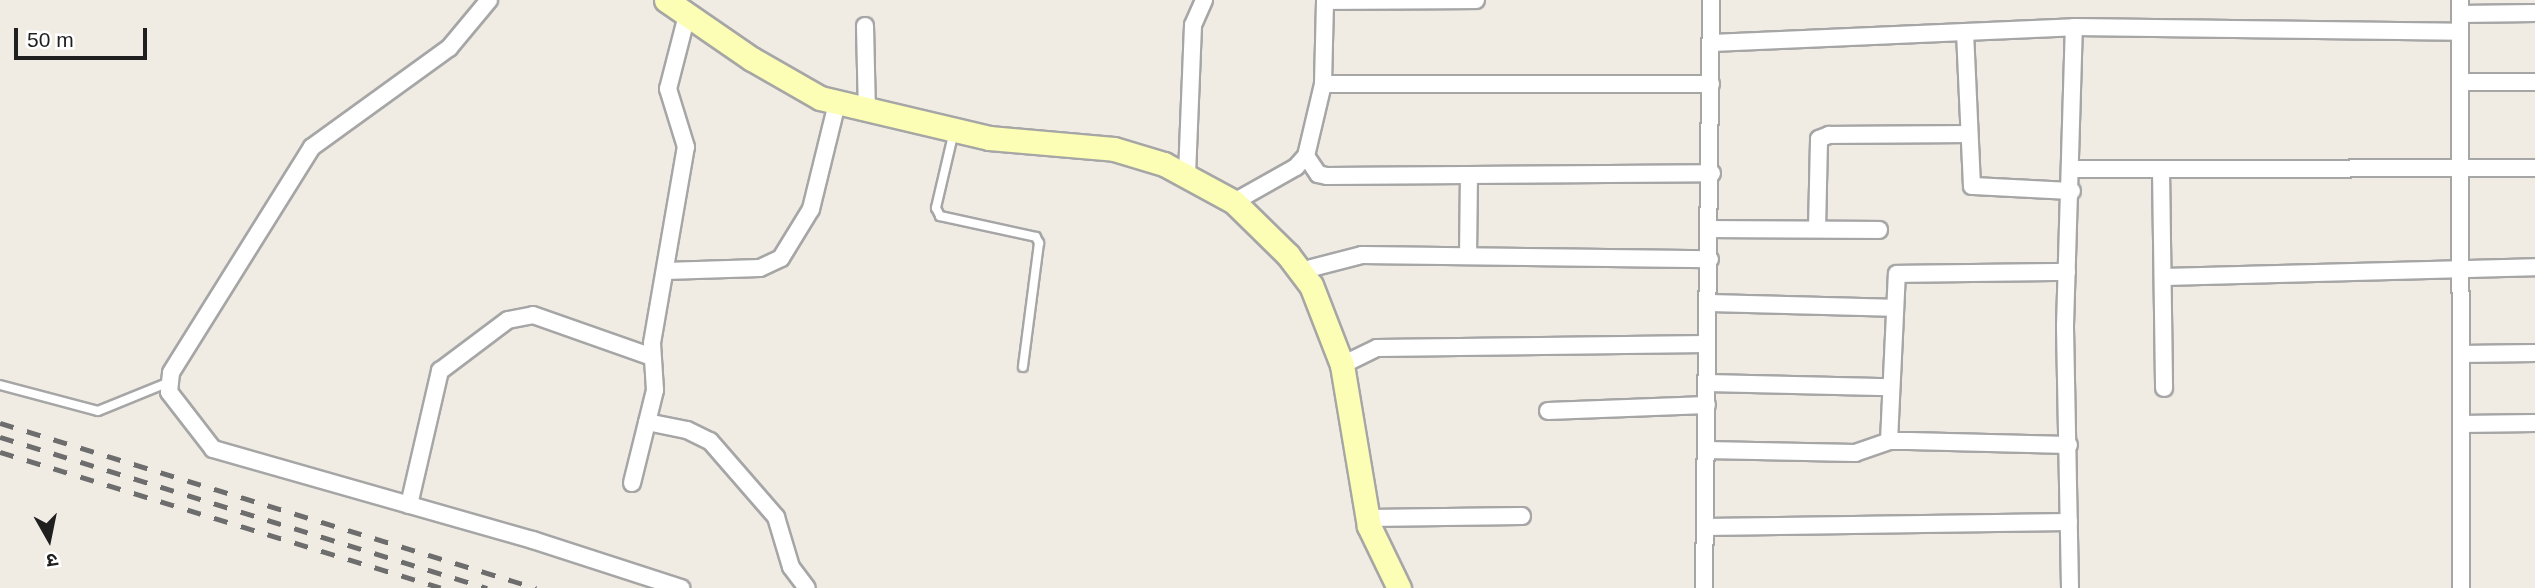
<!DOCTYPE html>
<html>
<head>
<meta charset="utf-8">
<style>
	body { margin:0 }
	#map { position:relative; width:2535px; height:588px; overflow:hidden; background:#f0ece4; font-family:Arial,"Noto Sans Devanagari",sans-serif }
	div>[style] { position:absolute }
	.roads { filter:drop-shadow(2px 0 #a6a6a6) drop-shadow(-2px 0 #a6a6a6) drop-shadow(0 2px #a6a6a6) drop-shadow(0 -2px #a6a6a6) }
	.service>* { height:8px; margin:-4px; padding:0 4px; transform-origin:4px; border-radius:4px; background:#fff }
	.minor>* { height:16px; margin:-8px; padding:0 8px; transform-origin:8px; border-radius:8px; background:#fff }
	.secondary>* { height:23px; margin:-11.5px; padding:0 11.5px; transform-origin:11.5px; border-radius:11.5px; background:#fcfeb5 }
	.rail>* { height:5px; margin-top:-2.5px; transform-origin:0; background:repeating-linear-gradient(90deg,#6d6d6d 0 14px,transparent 0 28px) }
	span { translate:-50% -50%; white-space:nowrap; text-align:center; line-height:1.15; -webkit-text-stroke:5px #fff; paint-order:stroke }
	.north { position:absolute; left:14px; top:504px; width:70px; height:70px; -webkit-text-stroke:5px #fff; paint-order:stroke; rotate:171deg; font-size:19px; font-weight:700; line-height:28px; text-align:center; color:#1f1f1f }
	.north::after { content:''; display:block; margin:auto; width:24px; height:32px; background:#1f1f1f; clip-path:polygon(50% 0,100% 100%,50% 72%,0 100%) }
	.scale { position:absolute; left:14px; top:28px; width:133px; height:32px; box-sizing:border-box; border:4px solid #1f1f1f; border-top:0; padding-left:9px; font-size:21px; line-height:24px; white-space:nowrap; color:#1f1f1f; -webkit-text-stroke:5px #fff; paint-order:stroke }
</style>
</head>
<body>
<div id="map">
	<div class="roads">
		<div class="service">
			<div style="left:954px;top:131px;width:79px;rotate:103.2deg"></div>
			<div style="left:936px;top:208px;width:9px;rotate:63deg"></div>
			<div style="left:940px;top:216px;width:98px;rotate:12.3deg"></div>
			<div style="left:1036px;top:237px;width:7px;rotate:63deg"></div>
			<div style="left:1039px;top:243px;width:125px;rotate:97.4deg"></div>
			<div style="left:0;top:385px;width:101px;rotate:14.9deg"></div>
			<div style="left:98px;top:411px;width:74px;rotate:-22.1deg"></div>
		</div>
		<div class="minor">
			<div style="left:489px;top:0;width:62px;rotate:129.8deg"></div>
			<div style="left:449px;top:48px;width:169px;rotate:144.1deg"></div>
			<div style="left:312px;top:147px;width:266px;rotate:122deg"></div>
			<div style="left:171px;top:373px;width:19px;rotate:96deg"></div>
			<div style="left:169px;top:392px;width:72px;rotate:52.3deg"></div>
			<div style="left:213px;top:449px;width:333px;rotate:15.9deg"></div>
			<div style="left:533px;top:540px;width:156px;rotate:18deg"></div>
			<div style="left:2460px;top:0;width:588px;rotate:89.9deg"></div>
			<div style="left:1325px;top:1px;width:151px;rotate:-0.4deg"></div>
			<div style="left:2460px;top:14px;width:75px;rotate:-0.8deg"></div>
			<div style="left:865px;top:26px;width:86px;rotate:88.7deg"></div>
			<div style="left:1965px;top:32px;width:154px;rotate:87.4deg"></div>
			<div style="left:1972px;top:186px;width:100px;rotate:2.9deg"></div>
			<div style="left:1712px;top:43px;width:362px;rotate:-2.5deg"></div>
			<div style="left:2074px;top:27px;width:386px;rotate:0.7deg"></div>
			<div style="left:2460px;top:82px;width:75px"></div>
			<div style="left:1323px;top:84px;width:388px"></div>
			<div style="left:1306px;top:156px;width:22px;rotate:56deg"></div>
			<div style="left:1318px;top:174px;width:9px;rotate:13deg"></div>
			<div style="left:1327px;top:176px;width:385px;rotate:-0.4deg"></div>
			<div style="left:2071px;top:169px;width:464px;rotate:-0.1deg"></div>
			<div style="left:2161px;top:169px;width:219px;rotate:89.2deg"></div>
			<div style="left:1187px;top:175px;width:150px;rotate:-87.7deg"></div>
			<div style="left:1193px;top:25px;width:27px;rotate:-66deg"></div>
			<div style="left:1234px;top:202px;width:71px;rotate:-29.4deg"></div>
			<div style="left:1296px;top:167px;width:15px;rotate:-48deg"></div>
			<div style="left:1306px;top:156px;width:74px;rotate:-76.7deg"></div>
			<div style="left:1323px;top:84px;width:84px;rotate:-88.6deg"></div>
			<div style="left:1710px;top:229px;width:169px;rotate:0.3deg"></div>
			<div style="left:1817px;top:229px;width:90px;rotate:-88.7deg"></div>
			<div style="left:1819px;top:139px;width:11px;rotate:-22deg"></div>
			<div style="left:1829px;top:135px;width:138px;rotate:-0.4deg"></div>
			<div style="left:1468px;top:256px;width:81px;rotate:-89.3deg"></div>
			<div style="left:665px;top:271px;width:95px;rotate:-1.8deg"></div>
			<div style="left:760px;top:268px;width:23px;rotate:-25deg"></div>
			<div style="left:781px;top:258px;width:57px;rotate:-58.5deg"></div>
			<div style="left:811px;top:209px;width:109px;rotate:-76.2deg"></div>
			<div style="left:1300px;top:271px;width:64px;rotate:-14.5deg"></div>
			<div style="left:1362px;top:255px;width:348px;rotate:0.7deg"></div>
			<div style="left:2163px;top:277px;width:372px;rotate:-1.5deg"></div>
			<div style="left:1708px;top:303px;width:185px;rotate:1.5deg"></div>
			<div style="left:2461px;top:354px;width:74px;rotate:-0.8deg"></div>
			<div style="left:1342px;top:365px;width:39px;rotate:-26deg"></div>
			<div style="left:1377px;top:348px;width:330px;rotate:-0.7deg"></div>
			<div style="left:1707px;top:383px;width:183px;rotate:1.3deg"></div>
			<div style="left:1548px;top:411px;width:159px;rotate:-2.2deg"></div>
			<div style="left:647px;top:422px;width:41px;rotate:11.3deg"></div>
			<div style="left:687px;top:430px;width:25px;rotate:26deg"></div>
			<div style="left:710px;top:441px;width:101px;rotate:49deg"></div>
			<div style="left:776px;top:517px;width:52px;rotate:73.3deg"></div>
			<div style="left:791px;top:567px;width:26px;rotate:53deg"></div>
			<div style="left:2461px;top:424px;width:74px;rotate:-0.8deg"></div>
			<div style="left:1889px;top:441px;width:167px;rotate:-87.3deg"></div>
			<div style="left:1897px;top:274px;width:170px;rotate:-0.7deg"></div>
			<div style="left:1706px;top:450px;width:149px;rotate:1.2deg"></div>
			<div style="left:1855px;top:453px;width:36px;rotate:-19deg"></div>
			<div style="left:1889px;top:441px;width:20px"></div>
			<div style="left:1909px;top:441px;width:160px;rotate:1.4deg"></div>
			<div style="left:632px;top:483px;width:96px;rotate:-76.1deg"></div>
			<div style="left:655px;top:390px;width:47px;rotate:-93.7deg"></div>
			<div style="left:652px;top:343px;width:199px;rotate:-80.2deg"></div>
			<div style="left:686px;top:147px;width:61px;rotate:-107.2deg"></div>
			<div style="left:668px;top:89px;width:76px;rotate:-75.6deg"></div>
			<div style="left:409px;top:505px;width:138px;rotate:-77deg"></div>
			<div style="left:440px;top:371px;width:85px;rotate:-36.9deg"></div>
			<div style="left:508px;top:320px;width:25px;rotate:-11deg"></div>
			<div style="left:533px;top:315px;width:126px;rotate:19.4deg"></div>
			<div style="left:1368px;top:518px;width:154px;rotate:-0.7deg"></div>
			<div style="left:1705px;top:527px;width:364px;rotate:-0.8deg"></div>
			<div style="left:1704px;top:588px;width:588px;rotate:-89.32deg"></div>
			<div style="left:2070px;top:588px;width:262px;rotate:-91.1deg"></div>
			<div style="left:2065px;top:326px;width:299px;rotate:-88.3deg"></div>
		</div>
		<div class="secondary">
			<div style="left:666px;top:0;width:104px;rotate:34.5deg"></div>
			<div style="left:752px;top:59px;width:78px;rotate:29.8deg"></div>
			<div style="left:820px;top:98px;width:174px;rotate:13.3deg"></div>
			<div style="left:989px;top:138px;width:125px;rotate:5deg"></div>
			<div style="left:1114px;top:149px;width:52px;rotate:16.7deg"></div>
			<div style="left:1164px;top:164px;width:80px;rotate:28.5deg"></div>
			<div style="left:1234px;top:202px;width:76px;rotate:44.5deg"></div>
			<div style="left:1288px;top:255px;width:38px;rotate:53deg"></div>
			<div style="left:1311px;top:285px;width:86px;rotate:68.8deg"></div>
			<div style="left:1342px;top:365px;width:163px;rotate:80.5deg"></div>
			<div style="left:1369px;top:526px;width:69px;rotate:64.2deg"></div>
		</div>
	</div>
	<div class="rail">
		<div style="left:0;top:423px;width:561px;rotate:17.11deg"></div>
		<div style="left:0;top:437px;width:510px;rotate:17.23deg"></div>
		<div style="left:0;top:452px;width:461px;rotate:17.1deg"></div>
	</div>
	<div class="north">उ</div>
	<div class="scale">50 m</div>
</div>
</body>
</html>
